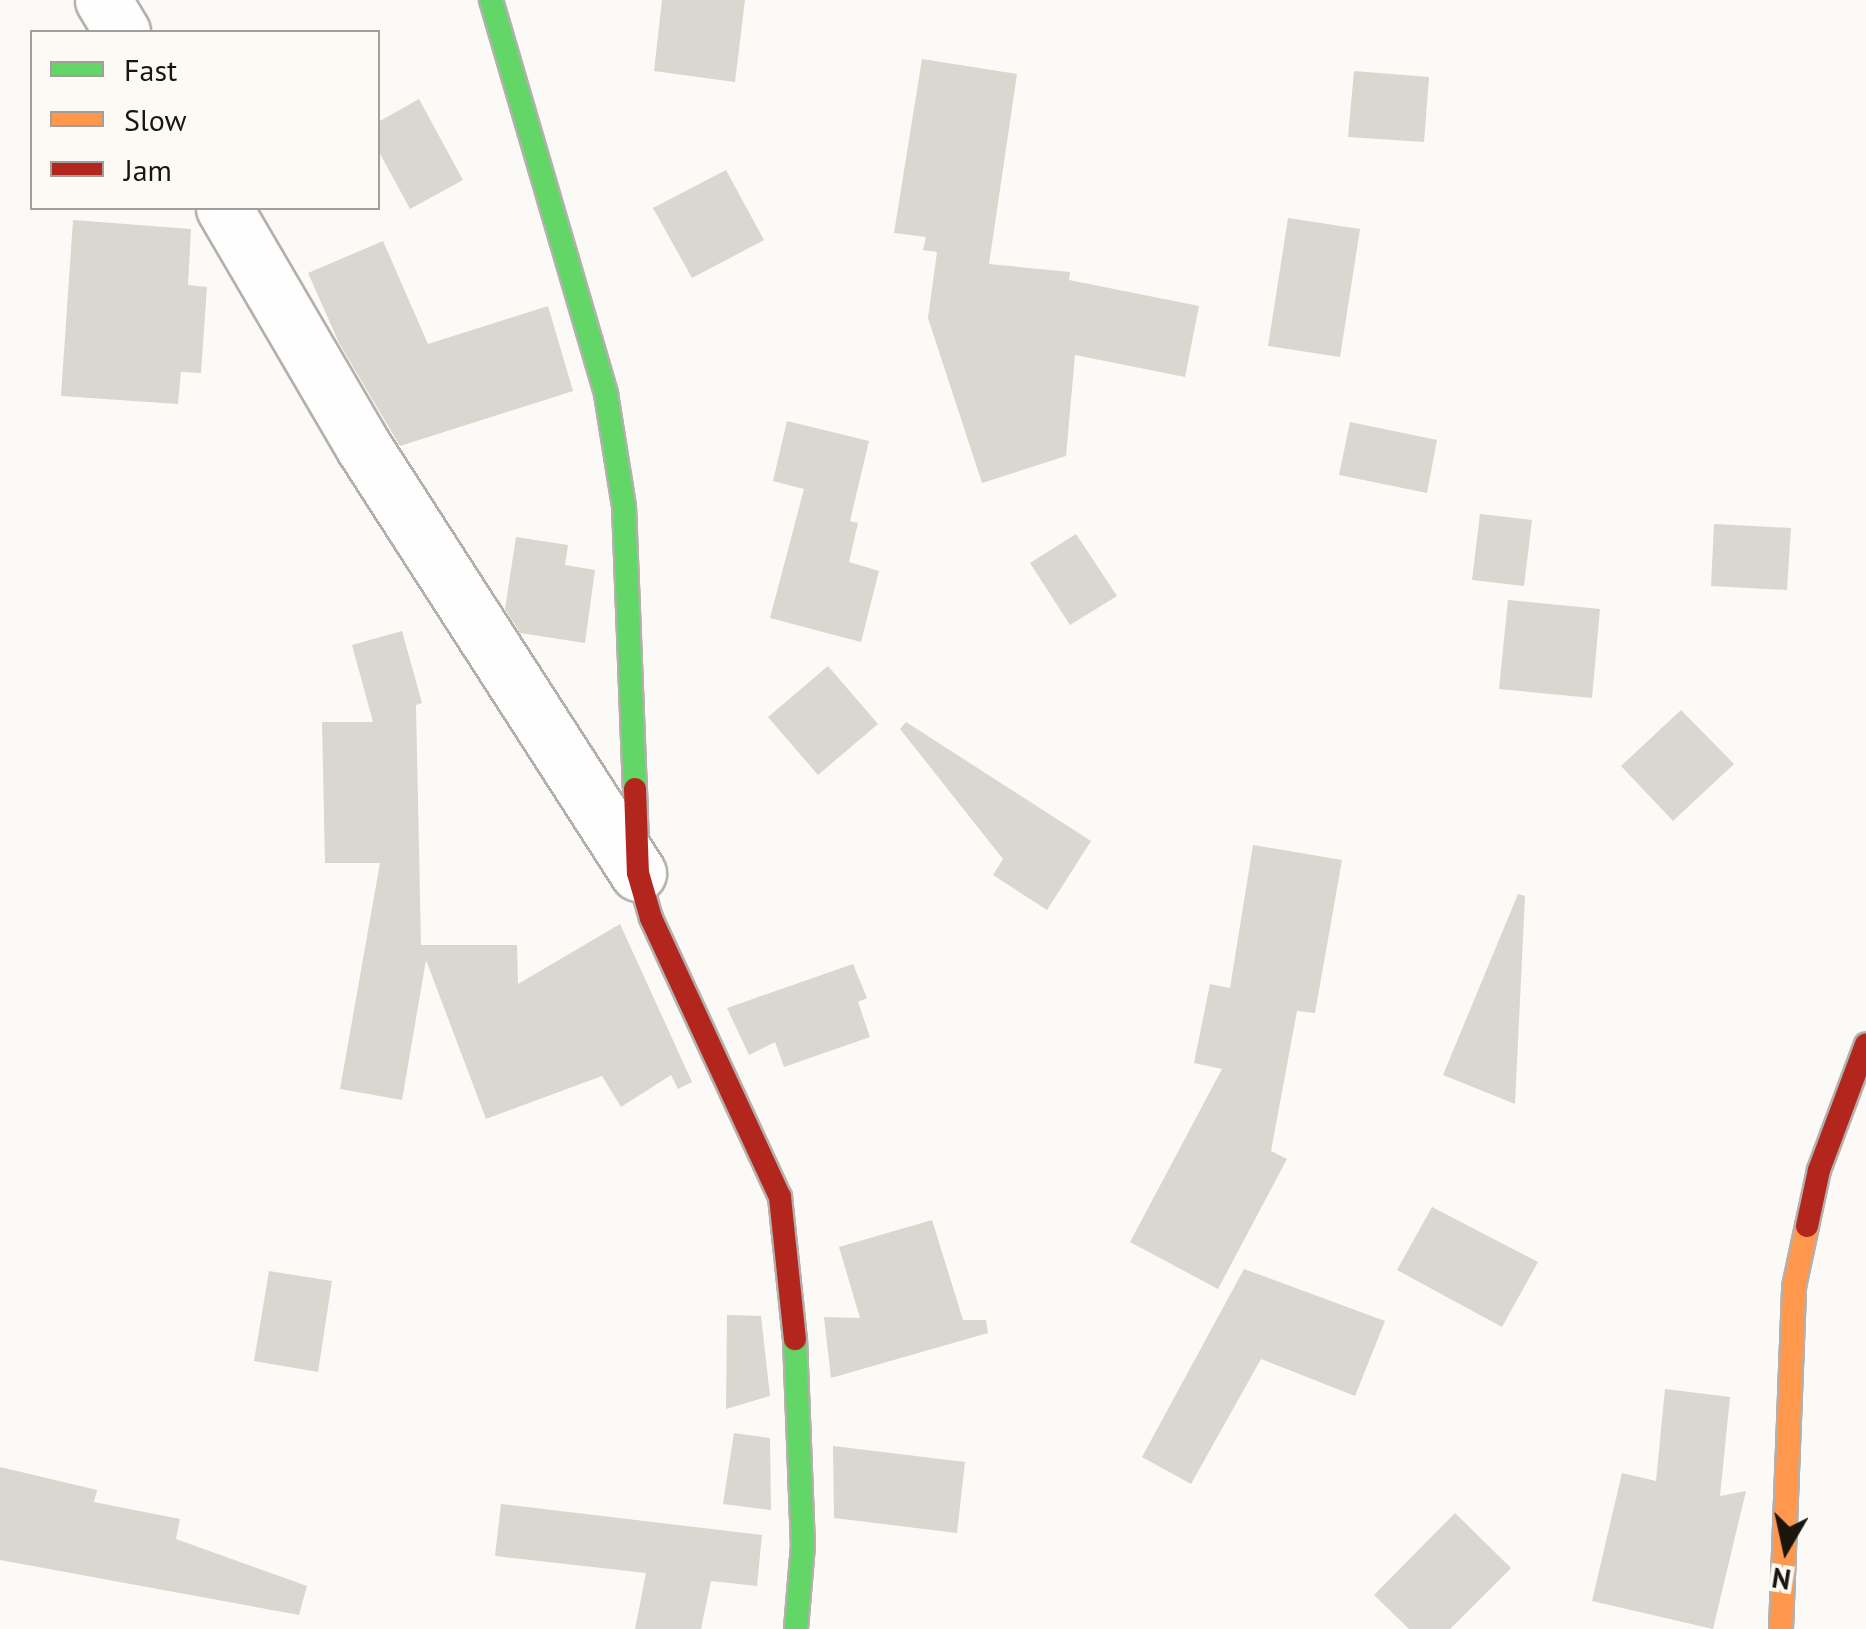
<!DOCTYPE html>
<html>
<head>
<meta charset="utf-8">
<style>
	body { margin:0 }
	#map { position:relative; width:1866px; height:1629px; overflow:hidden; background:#fcfaf7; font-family:"PT Sans",sans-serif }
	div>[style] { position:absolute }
	.building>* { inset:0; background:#dad6d0 }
	.roads { filter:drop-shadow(2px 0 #b4b0ac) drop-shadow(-2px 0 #b4b0ac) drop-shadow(0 2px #b4b0ac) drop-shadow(0 -2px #b4b0ac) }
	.street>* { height:55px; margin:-27.5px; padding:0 27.5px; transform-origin:27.5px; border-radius:27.5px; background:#fffefe }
	.fast>* { height:22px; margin:-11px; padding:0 11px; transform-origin:11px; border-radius:11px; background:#63d668 }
	.slow>* { height:22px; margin:-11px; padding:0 11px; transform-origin:11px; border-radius:11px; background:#ff974d }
	.jam>* { height:22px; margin:-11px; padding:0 11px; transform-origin:11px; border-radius:11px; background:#b3261e }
	span { translate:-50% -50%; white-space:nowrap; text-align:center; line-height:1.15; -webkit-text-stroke:8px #fdfaf6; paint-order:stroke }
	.legend { position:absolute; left:30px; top:30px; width:350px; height:180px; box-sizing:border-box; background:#fdfaf6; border:2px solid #a29e99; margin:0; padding:12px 18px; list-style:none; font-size:30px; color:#1a150d }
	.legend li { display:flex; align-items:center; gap:20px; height:50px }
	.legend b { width:50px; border:2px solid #a29e99 }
	.north { position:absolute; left:1736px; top:1499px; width:100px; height:100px; -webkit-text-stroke:8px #fdfaf6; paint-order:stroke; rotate:189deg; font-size:28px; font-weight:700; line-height:40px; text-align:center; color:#1a150d }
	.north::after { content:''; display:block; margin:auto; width:35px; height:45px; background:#1a150d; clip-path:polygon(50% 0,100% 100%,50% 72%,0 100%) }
</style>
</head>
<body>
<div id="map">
	<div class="building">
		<div style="clip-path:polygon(662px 0,745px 0,735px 82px,654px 71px)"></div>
		<div style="clip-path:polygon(922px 59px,1017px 74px,989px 264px,1070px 272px,1069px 280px,1199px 306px,1185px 377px,1075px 355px,1066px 456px,982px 483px,928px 318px,937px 252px,923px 250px,926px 237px,894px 233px)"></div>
		<div style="clip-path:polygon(1354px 71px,1429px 77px,1424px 142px,1348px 137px)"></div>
		<div style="clip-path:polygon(419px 99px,463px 180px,410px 209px,378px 150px,378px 122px)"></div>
		<div style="clip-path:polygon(726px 170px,764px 240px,692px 278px,653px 208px)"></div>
		<div style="clip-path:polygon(1288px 218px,1360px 229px,1340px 357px,1268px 346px)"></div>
		<div style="clip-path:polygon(73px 220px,191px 229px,188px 285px,207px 287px,201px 373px,181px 372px,178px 404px,61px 396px)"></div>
		<div style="clip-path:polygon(383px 241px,428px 344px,548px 306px,573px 391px,400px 446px,339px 343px,308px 273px)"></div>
		<div style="clip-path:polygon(787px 421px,869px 441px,850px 521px,858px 523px,849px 562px,879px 571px,861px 642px,770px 618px,804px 489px,773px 481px)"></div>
		<div style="clip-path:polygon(1350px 422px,1437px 440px,1427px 493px,1339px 475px)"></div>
		<div style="clip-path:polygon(1480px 514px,1532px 520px,1524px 586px,1472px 580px)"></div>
		<div style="clip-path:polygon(1714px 524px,1791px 528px,1787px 590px,1711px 586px)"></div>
		<div style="clip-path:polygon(1076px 534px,1117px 596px,1070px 625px,1030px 563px)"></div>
		<div style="clip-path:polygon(516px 537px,568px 545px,565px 565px,595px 570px,585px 643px,520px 633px,505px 609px)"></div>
		<div style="clip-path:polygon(1508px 600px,1600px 609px,1592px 698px,1499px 689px)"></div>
		<div style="clip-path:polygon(402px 631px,422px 703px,416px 705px,421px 945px,517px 945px,518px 984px,620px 924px,692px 1082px,678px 1089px,671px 1075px,621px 1107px,602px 1076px,486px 1119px,426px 960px,402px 1100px,340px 1089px,380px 863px,325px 863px,322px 722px,373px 722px,352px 645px)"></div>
		<div style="clip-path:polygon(828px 666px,878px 724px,818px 775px,768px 717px)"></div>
		<div style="clip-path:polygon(1681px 710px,1734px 764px,1673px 821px,1621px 766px)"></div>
		<div style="clip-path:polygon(906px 722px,1091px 841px,1047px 910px,993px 875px,1003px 859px,900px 729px)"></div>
		<div style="clip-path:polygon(1253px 845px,1342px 860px,1315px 1013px,1297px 1011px,1271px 1151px,1287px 1159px,1218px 1289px,1130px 1242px,1222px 1069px,1194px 1063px,1210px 984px,1230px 988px)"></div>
		<div style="clip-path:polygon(1518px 894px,1525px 896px,1515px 1104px,1443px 1075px)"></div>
		<div style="clip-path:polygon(853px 964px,867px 998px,858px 1002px,870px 1037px,784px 1067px,775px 1042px,749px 1055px,727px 1008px)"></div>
		<div style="clip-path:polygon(1432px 1207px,1538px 1262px,1502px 1327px,1397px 1270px)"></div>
		<div style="clip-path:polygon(932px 1220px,963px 1320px,986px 1320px,988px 1333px,831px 1378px,824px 1317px,860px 1318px,839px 1247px)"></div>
		<div style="clip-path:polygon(1244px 1269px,1385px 1321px,1355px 1396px,1261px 1359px,1191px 1484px,1142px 1457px)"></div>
		<div style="clip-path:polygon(269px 1271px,332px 1281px,318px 1372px,254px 1361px)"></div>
		<div style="clip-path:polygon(727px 1315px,761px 1316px,770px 1396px,726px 1409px)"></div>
		<div style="clip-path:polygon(1665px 1389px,1730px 1397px,1720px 1496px,1746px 1491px,1713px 1629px,1592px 1601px,1622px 1473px,1656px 1481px)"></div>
		<div style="clip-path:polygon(734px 1433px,770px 1438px,771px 1510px,723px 1504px)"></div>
		<div style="clip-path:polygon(833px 1446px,965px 1462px,957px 1533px,834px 1518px)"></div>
		<div style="clip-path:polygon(0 1467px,97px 1490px,94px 1502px,180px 1519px,176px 1539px,307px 1586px,299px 1615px,0 1560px)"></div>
		<div style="clip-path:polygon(501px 1504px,762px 1535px,757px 1586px,711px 1581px,701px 1629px,635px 1629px,646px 1573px,495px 1556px)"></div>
		<div style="clip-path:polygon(1455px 1513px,1511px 1568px,1450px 1629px,1409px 1629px,1374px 1595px)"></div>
	</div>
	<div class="roads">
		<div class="street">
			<div style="left:103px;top:0;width:37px;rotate:59deg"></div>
			<div style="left:224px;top:208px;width:276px;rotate:59.7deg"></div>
			<div style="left:363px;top:446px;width:508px;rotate:57.22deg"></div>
		</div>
		<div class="fast">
			<div style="left:491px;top:0;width:410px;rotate:73.7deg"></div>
			<div style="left:606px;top:394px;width:113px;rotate:80.9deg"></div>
			<div style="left:624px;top:506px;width:283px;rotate:87.8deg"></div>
			<div style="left:795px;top:1339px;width:206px;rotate:87.8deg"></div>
			<div style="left:803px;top:1545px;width:84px;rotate:94.8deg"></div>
		</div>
		<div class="slow">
			<div style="left:1781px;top:1629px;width:342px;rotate:-87.8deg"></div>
			<div style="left:1794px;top:1287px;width:62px;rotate:-78deg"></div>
		</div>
		<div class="jam">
			<div style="left:635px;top:789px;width:84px;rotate:88deg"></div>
			<div style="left:638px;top:873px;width:47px;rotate:73.9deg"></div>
			<div style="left:651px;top:918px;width:307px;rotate:65.2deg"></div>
			<div style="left:780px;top:1197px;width:143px;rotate:84deg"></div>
			<div style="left:1807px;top:1226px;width:57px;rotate:-77.9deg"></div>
			<div style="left:1819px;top:1170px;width:134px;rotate:-69.5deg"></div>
		</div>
	</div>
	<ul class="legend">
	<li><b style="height:12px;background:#63d668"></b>Fast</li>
	<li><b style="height:12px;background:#ff974d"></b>Slow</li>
	<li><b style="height:12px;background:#b3261e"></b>Jam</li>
	</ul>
	<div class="north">N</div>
</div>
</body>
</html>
